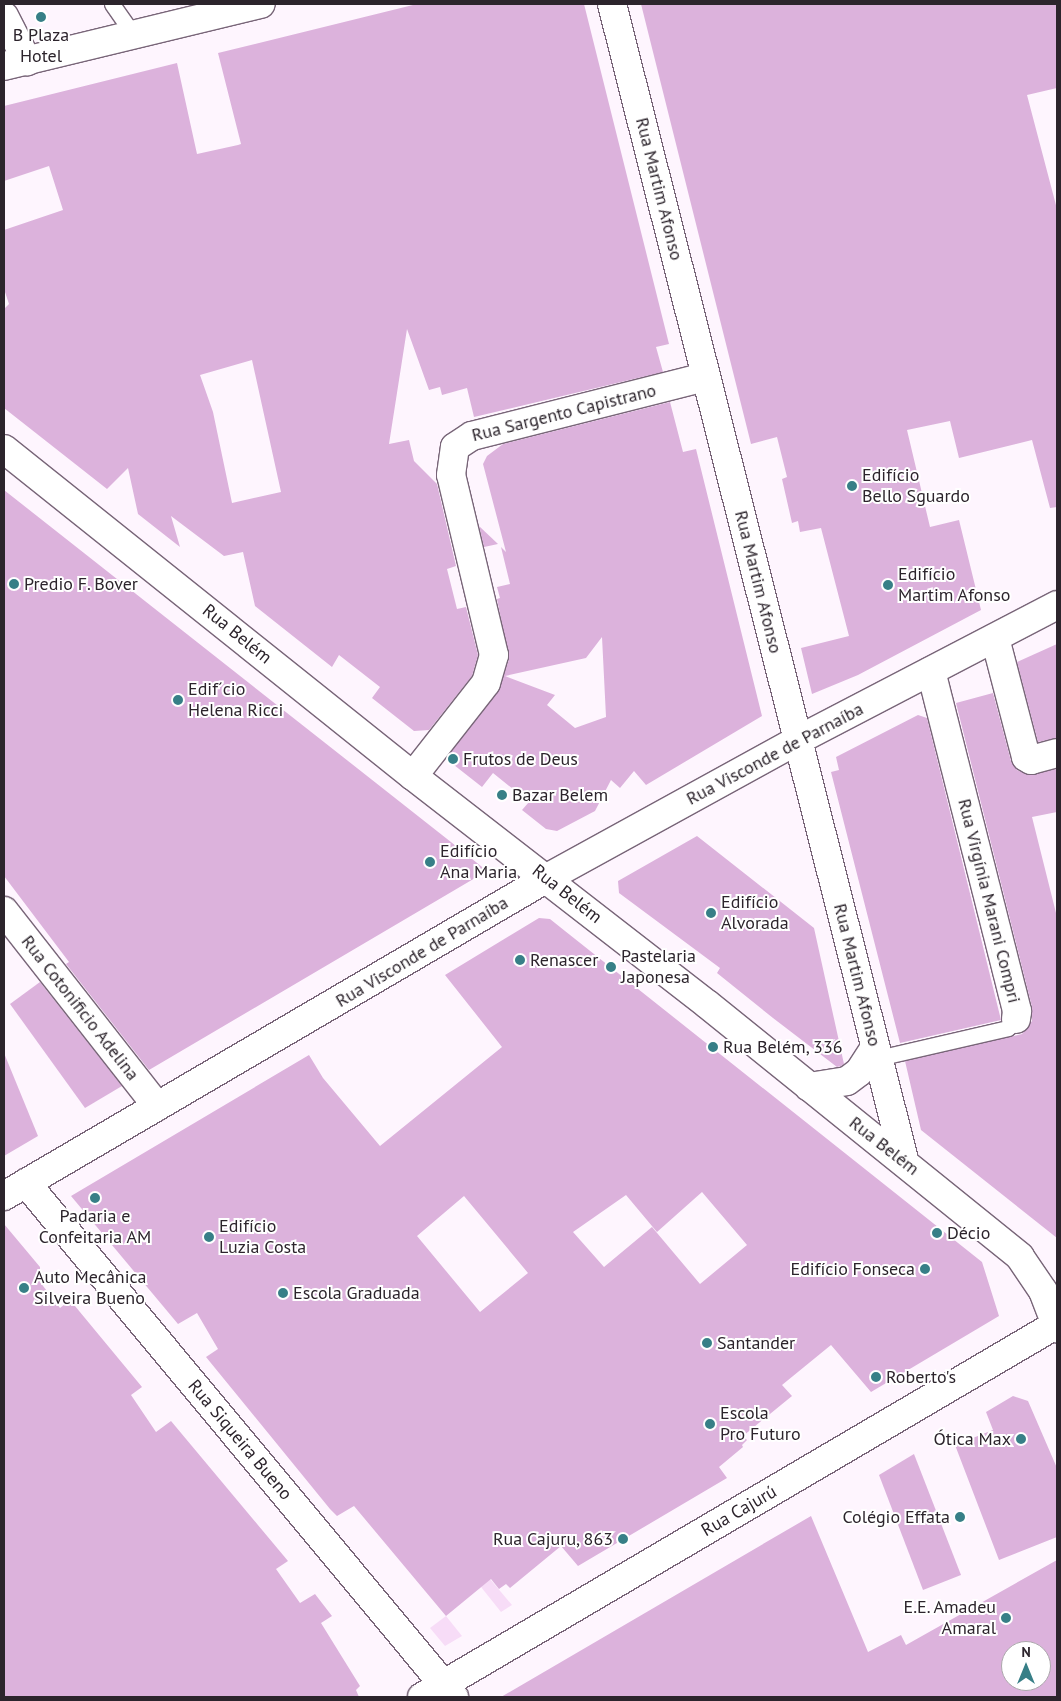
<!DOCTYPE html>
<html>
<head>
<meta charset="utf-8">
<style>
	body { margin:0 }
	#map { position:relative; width:1061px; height:1701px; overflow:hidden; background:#fef5fe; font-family:"PT Sans",sans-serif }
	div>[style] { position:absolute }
	.green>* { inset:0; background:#f7dcf7 }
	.building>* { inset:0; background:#dcb2dc }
	.roads { filter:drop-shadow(1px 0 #786578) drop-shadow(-1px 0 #786578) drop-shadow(0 1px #786578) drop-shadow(0 -1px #786578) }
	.service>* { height:15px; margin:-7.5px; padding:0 7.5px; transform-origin:7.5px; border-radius:7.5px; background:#fff }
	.minor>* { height:28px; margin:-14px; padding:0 14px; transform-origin:14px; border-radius:14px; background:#fff }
	.tertiary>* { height:28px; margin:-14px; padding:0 14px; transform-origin:14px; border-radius:14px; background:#fff }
	.secondary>* { height:28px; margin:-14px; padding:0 14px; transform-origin:14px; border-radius:14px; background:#fff }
	.dots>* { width:14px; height:14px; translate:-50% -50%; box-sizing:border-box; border:2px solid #fff; border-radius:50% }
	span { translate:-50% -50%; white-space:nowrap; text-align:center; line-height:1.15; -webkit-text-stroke:4px #fff; paint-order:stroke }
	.poi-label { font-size:18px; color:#2c242c }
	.left { translate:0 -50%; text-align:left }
	.right { translate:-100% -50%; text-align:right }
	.street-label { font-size:18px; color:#2c242c }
	.frame { position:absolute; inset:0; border:5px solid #2c242c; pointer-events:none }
	.north { position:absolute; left:1001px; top:1641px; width:50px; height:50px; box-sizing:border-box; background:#fff; border:1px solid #aba7ab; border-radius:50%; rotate:0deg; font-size:14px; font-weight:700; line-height:20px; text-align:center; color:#2c242c }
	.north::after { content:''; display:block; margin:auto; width:18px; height:22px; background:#377f87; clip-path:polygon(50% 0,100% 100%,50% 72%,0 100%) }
</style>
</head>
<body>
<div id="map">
	<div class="green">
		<div style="clip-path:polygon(490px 1579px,512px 1605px,501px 1612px,481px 1587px)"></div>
		<div style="clip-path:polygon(446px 1616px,462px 1636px,445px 1646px,430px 1628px)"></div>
	</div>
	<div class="building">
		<div style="clip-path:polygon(evenodd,417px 4px,584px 4px,669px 344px,656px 347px,663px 372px,474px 417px,467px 388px,442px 395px,440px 387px,429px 390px,407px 329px,389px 444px,409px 440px,414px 461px,437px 484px,456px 566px,447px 569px,457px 609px,466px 607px,478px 655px,472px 676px,429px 730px,414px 731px,372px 698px,380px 687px,339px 655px,332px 667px,255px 606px,243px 552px,224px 556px,171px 516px,180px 547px,138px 514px,128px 468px,107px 489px,4px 408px,4px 309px,9px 304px,4px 289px,4px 230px,63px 210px,49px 166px,4px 181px,4px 106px,177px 63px,197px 154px,238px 145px,241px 144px,218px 53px,417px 4px,252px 360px,281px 492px,232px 503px,213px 412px,200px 375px,252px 360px)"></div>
		<div style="clip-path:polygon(641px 4px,1057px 4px,1057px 88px,1027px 95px,1057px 209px,1057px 507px,1050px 508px,1032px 440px,959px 458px,950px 421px,907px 430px,930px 527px,959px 520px,981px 610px,858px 675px,812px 694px,801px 648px,849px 636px,821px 528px,800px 532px,798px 521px,792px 523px,782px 479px,787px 477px,777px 437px,751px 444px)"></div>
		<div style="clip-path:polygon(evenodd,670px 402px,683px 452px,696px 449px,762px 716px,646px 785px,634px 771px,620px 788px,611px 780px,595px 811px,557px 831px,546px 829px,522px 810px,529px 802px,493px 773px,482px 787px,454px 765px,451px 752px,498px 692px,509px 659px,497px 599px,500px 598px,497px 587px,510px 584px,501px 547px,506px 552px,483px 464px,487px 456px,503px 444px,670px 402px,602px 637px,606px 717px,575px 728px,547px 705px,555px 695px,505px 676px,586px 658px,602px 637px)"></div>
		<div style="clip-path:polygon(4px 490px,456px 846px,487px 871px,149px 1070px,66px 964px,69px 962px,4px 876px)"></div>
		<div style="clip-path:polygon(479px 526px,498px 544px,484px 547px)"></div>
		<div style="clip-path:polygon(1057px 644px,1057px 738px,1038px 742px,1017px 662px)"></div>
		<div style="clip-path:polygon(993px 693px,1011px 761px,1017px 770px,1029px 775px,1057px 769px,1057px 812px,1032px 817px,1057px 917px,1057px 1238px,921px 1130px,905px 1061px,1022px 1034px,1032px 1021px,1032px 1007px,956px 703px)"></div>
		<div style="clip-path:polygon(918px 715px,927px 718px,1001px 1020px,900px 1043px,831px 772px,839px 770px,836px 757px)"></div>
		<div style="clip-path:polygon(697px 836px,814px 928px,844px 1064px,841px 1066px,837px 1067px,773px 1018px,717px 973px,720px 968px,619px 893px,618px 881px)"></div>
		<div style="clip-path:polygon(evenodd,539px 918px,550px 919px,565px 931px,982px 1262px,999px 1316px,871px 1392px,831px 1345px,782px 1385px,792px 1396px,743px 1436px,747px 1440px,742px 1445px,743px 1447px,719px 1467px,727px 1478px,578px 1566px,561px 1546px,510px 1588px,506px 1584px,499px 1589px,491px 1579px,446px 1616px,354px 1506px,337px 1516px,330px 1509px,206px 1357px,218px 1349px,197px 1313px,178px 1324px,71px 1196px,309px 1055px,323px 1078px,380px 1146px,502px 1047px,445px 975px,539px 918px,702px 1192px,747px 1245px,700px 1284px,652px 1227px,604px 1267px,573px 1232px,626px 1195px,657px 1232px,702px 1192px,539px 918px,464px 1196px,528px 1273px,480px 1312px,417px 1236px,464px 1196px)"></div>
		<div style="clip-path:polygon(40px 982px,122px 1086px,85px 1108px,10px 1004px)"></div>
		<div style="clip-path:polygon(4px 1053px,38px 1136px,4px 1156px)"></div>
		<div style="clip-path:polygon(4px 1224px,40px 1267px,40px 1282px,60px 1308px,70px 1300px,142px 1387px,131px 1395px,156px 1432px,171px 1421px,288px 1561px,276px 1569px,300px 1603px,315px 1594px,332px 1616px,321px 1623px,360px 1686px,356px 1690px,359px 1697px,4px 1697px)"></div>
		<div style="clip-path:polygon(1013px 1396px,1028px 1401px,1057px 1468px,1057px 1537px,999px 1560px,955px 1445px,993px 1430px,986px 1412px)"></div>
		<div style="clip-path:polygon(914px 1454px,961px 1575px,923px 1590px,879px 1475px)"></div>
		<div style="clip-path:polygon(evenodd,811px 1516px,868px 1652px,901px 1635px,906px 1645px,1057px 1560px,1057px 1697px,501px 1697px,811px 1516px,1011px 1651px,1041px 1651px,1041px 1681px,1011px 1681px,1011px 1651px)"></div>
	</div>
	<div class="roads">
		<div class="service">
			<div style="left:112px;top:4px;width:38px;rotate:55deg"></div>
			<div style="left:878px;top:1058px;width:133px;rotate:-13deg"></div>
			<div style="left:1008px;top:1028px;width:12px;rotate:-48deg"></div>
		</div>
		<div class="minor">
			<div style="left:4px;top:16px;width:51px;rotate:62.9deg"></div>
			<div style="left:995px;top:638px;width:123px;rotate:75.4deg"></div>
			<div style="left:1026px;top:757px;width:6px;rotate:31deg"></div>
			<div style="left:1031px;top:760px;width:27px;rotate:-15deg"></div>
			<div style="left:931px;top:671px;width:351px;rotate:75.8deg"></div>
			<div style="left:1017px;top:1011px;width:8px;rotate:97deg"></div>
			<div style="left:413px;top:776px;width:118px;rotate:-51.9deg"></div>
			<div style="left:486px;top:683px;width:29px;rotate:-74deg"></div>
			<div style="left:494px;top:655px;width:185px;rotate:-103.4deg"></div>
			<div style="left:451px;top:475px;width:28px;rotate:-82deg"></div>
			<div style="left:455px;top:447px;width:20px;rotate:-33deg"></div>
			<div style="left:472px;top:436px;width:241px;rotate:-14.2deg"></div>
			<div style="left:4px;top:911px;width:248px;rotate:51.9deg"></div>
		</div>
		<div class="tertiary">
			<div style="left:612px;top:4px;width:1192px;rotate:75.82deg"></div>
			<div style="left:26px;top:1183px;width:669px;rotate:50.22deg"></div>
			<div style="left:4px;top:1196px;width:629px;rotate:-30.35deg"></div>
			<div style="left:547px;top:878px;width:286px;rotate:-28.8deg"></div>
			<div style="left:798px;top:740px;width:292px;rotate:-27.5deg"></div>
			<div style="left:422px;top:1697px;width:736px;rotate:-30.43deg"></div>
		</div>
		<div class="secondary">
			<div style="left:4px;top:66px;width:264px;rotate:-13.6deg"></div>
			<div style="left:4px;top:449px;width:524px;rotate:38.64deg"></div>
			<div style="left:413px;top:776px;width:372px;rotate:37.8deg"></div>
			<div style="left:707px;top:1004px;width:402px;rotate:38.9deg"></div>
			<div style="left:1020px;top:1257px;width:41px;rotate:55.9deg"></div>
			<div style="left:1043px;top:1291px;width:40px;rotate:69deg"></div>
			<div style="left:809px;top:1087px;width:38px;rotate:-9deg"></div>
			<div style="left:847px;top:1081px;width:15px;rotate:-37deg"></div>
			<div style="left:859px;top:1072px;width:30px;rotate:-57deg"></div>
		</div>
	</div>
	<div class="dots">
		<div style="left:41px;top:17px;background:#377f87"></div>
		<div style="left:852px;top:486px;background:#377f87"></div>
		<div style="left:14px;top:584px;background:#377f87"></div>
		<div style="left:888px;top:585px;background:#377f87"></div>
		<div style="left:178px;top:700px;background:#377f87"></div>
		<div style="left:453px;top:759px;background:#377f87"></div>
		<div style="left:502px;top:795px;background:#377f87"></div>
		<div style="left:430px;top:862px;background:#377f87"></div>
		<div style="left:711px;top:913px;background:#377f87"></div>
		<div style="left:520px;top:960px;background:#377f87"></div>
		<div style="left:611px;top:967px;background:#377f87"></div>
		<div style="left:713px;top:1047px;background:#377f87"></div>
		<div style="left:95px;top:1198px;background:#377f87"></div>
		<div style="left:937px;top:1233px;background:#377f87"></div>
		<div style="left:209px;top:1237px;background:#377f87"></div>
		<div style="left:925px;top:1269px;background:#377f87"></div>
		<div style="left:24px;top:1288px;background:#377f87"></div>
		<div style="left:283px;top:1293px;background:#377f87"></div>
		<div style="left:707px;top:1343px;background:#377f87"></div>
		<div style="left:876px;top:1377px;background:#377f87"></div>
		<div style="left:710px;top:1424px;background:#377f87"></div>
		<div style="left:1021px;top:1439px;background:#377f87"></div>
		<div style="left:960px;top:1517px;background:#377f87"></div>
		<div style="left:623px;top:1539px;background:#377f87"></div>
		<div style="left:1006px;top:1618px;background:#377f87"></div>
	</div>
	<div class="poi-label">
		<span style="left:41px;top:46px">B Plaza<br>Hotel</span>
		<span class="left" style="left:862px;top:486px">Edifício<br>Bello Sguardo</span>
		<span class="left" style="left:898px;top:585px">Edifício<br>Martim Afonso</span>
		<span class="left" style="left:24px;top:584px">Predio F. Bover</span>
		<span class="left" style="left:188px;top:700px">Edif´cio<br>Helena Ricci</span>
		<span class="left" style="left:463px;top:759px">Frutos de Deus</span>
		<span class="left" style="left:512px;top:795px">Bazar Belem</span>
		<span class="left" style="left:440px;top:862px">Edifício<br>Ana Maria</span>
		<span class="left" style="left:721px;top:913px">Edifício<br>Alvorada</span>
		<span class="left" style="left:621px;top:967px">Pastelaria<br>Japonesa</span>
		<span class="left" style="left:530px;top:960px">Renascer</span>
		<span class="left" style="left:723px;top:1047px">Rua Belém, 336</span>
		<span style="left:95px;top:1227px">Padaria e<br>Confeitaria AM</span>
		<span class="left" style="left:219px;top:1237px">Edifício<br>Luzia Costa</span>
		<span class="left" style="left:947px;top:1233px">Décio</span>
		<span class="right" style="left:915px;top:1269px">Edifício Fonseca</span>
		<span class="left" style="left:34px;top:1288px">Auto Mecânica<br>Silveira Bueno</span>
		<span class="left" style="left:293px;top:1293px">Escola Graduada</span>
		<span class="left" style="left:717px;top:1343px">Santander</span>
		<span class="left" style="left:886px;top:1377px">Roberto's</span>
		<span class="left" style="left:720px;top:1424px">Escola<br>Pro Futuro</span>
		<span class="right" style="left:1011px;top:1439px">Ótica Max</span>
		<span class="right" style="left:950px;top:1517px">Colégio Effata</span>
		<span class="right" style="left:613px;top:1539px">Rua Cajuru, 863</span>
		<span class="right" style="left:996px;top:1618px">E.E. Amadeu<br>Amaral</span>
	</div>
	<div class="street-label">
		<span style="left:659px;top:189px;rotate:76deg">Rua Martim Afonso</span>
		<span style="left:564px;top:413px;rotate:-14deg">Rua Sargento Capistrano</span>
		<span style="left:758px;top:582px;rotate:76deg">Rua Martim Afonso</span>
		<span style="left:237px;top:634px;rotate:39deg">Rua Belém</span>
		<span style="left:775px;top:754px;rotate:-28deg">Rua Visconde de Parnaíba</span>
		<span style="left:567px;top:894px;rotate:38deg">Rua Belém</span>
		<span style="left:989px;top:901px;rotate:76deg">Rua Virgínia Marani Compri</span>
		<span style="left:422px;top:952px;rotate:-31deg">Rua Visconde de Parnaíba</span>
		<span style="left:857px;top:975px;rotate:76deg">Rua Martim Afonso</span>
		<span style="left:80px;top:1008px;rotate:52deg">Rua Cotonificio Adelina</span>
		<span style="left:884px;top:1146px;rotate:38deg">Rua Belém</span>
		<span style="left:240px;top:1440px;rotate:50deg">Rua Siqueira Bueno</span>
		<span style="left:739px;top:1511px;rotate:-30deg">Rua Cajurú</span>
	</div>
	<div class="frame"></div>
	<div class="north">N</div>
</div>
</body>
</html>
